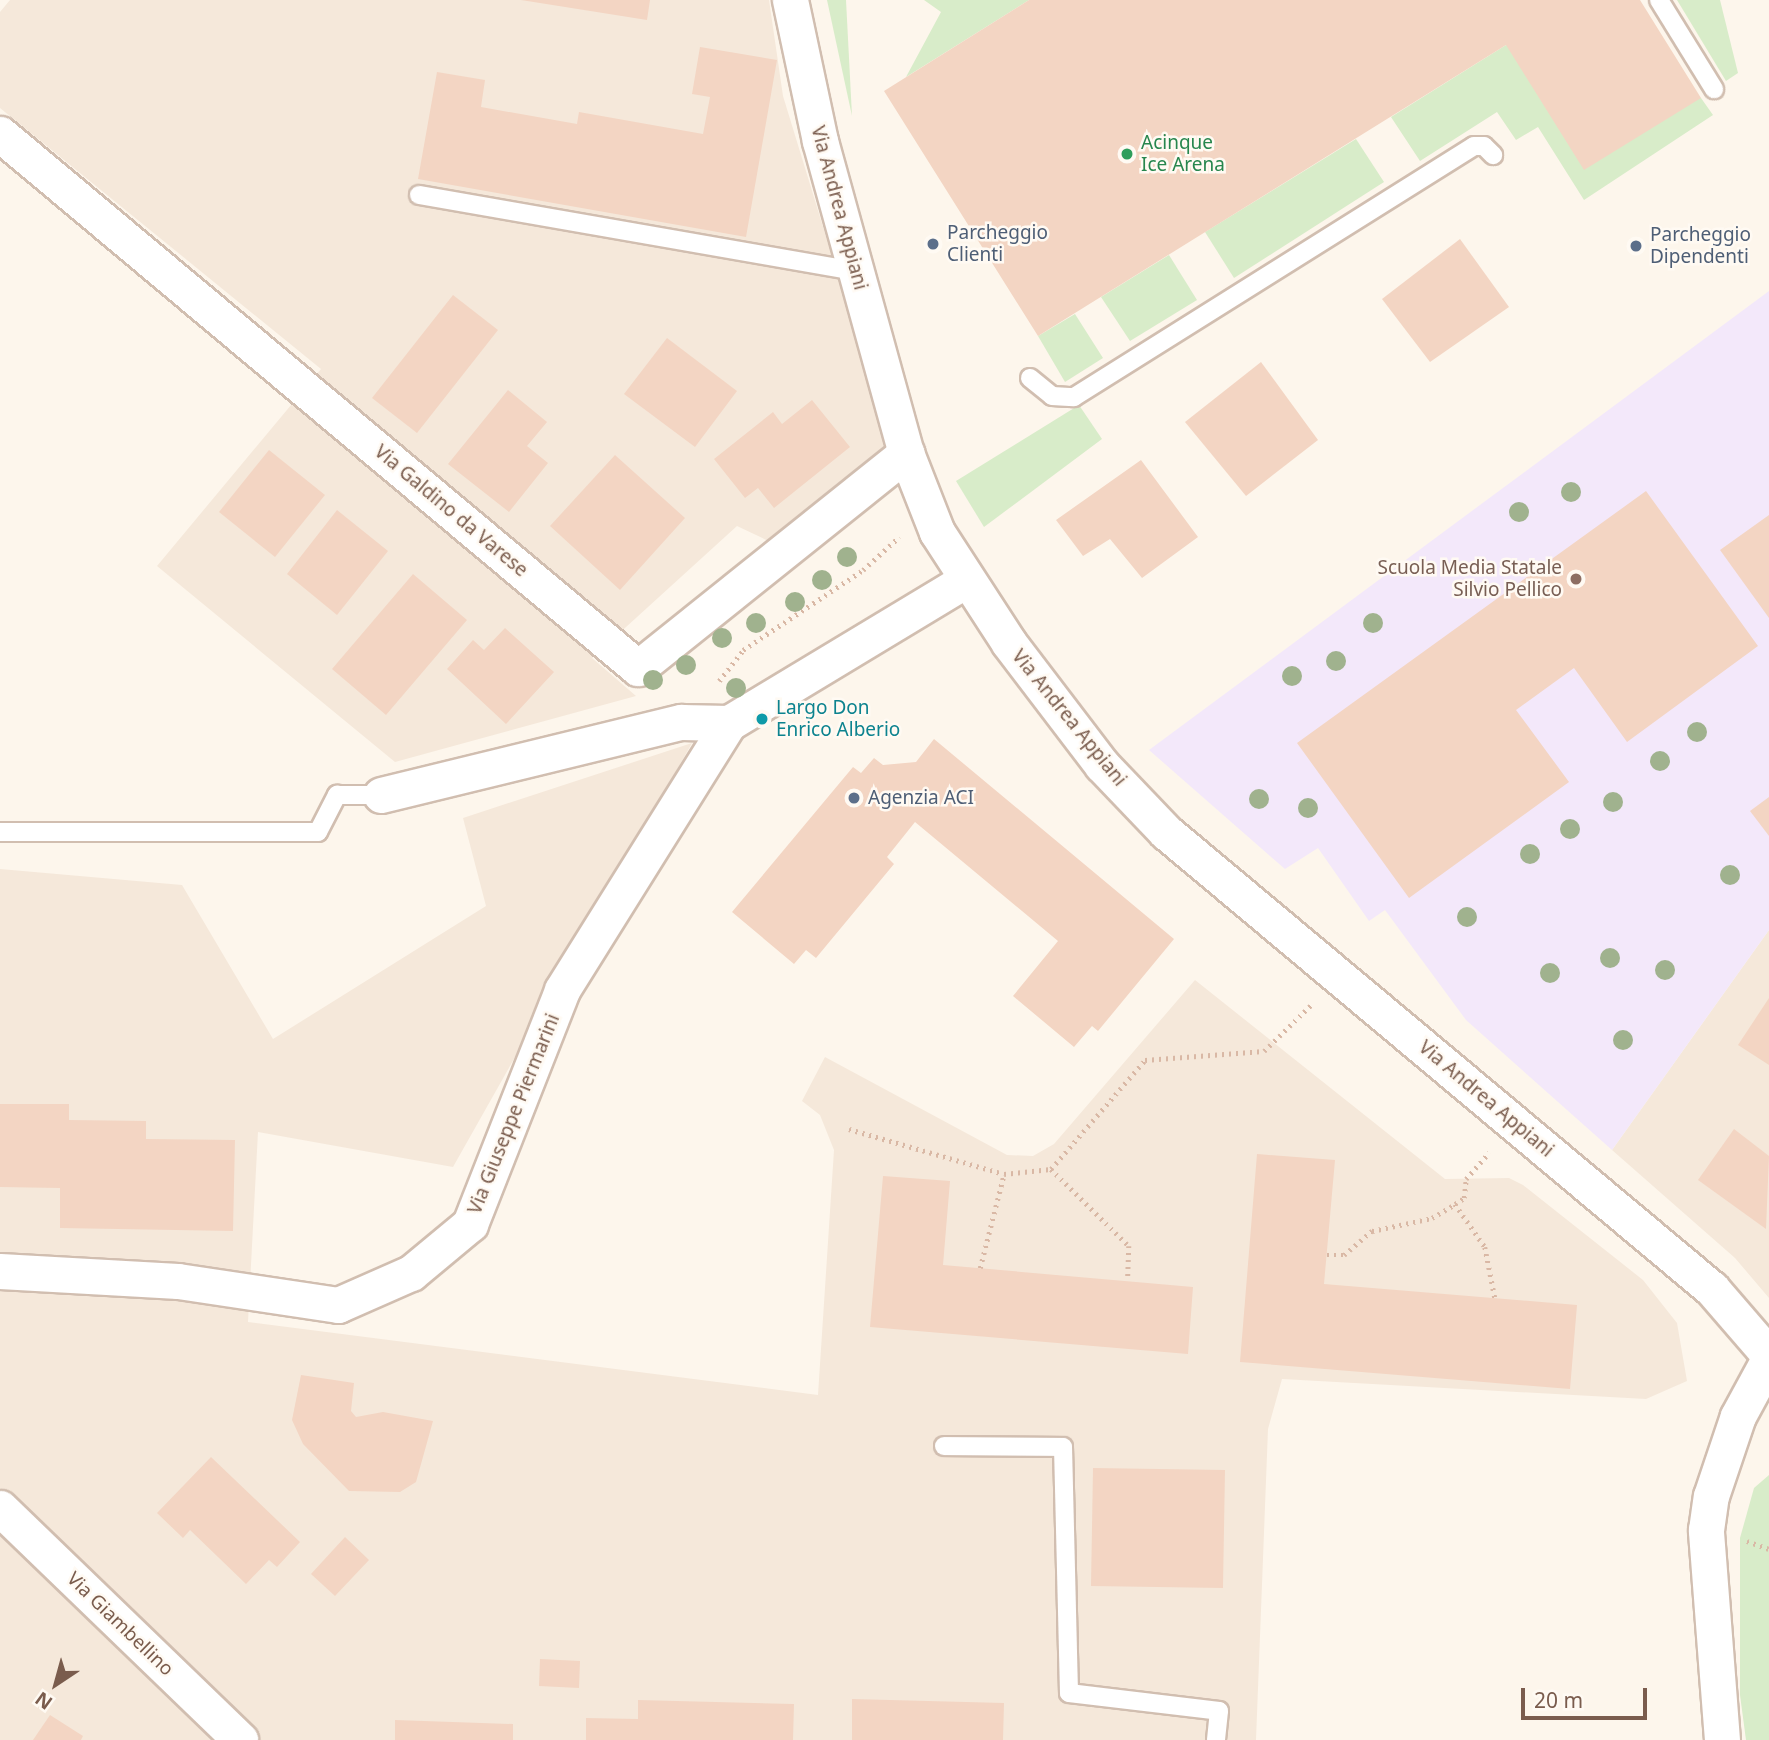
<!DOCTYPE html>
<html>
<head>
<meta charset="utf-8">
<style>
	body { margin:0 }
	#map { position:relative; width:1769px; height:1740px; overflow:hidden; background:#fdf6ec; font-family:"Noto Sans",sans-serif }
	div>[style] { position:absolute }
	.residential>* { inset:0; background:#f5e8da }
	.education>* { inset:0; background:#f3e8fa }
	.green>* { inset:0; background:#d8ecc9 }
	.building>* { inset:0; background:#f3d5c3 }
	.path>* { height:4.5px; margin-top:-2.25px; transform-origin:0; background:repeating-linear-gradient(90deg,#d9b8a5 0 2px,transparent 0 7px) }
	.roads { filter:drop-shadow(2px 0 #d1beb0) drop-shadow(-2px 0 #d1beb0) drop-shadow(0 2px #d1beb0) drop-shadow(0 -2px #d1beb0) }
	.lane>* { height:18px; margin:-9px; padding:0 9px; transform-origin:9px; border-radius:9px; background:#fff }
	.street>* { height:35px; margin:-17.5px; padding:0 17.5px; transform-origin:17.5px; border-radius:17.5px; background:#fff }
	.trees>* { width:20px; height:20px; margin:-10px; border-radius:50%; background:#a0b28e }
	.dots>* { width:19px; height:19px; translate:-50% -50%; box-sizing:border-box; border:4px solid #fffaf3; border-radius:50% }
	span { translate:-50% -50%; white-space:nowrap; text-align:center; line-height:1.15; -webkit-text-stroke:5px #fffaf3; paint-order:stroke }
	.leisure-label { font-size:19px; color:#27864d }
	.left { translate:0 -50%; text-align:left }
	.street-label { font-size:19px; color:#7a5c4d }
	.service-label { font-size:19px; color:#4e5e75 }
	.education-label { font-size:19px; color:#785e54 }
	.right { translate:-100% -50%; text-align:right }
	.culture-label { font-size:19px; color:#0d838f }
	.north { position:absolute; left:21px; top:1649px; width:70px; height:70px; -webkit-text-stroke:5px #fffaf3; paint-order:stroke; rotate:216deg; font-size:19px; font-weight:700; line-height:28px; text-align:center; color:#7a5c4d }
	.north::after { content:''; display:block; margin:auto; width:24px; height:32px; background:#7a5c4d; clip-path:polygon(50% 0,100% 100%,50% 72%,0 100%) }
	.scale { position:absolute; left:1521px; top:1688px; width:126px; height:32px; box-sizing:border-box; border:4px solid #7a5c4d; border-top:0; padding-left:9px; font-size:21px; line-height:24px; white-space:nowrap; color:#7a5c4d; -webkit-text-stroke:5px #fffaf3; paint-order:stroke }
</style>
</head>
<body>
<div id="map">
	<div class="residential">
		<div style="clip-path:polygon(10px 0,769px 0,783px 96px,895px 462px,779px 546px,737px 526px,592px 658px,636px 696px,395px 762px,157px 566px,321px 369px,0 108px,0 12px)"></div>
		<div style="clip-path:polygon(692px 743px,453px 1167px,258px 1132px,248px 1322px,818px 1395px,834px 1150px,820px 1115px,802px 1101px,825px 1057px,1007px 1155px,1033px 1156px,1054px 1144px,1195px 980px,1445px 1179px,1509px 1178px,1523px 1185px,1643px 1280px,1677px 1323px,1687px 1381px,1646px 1399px,1282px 1379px,1268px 1429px,1256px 1740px,0 1740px,0 869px,182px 885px,273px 1039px,486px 906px,463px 818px)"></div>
		<div style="clip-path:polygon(1769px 930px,1769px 1298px,1735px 1258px,1612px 1150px)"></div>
	</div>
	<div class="education">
		<div style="clip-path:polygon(1769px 291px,1769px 930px,1612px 1150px,1466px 1020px,1385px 910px,1369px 921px,1318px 848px,1285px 869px,1149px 750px)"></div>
	</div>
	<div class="green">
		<div style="clip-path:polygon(827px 0,846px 0,852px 116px)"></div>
		<div style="clip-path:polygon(924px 0,1029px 0,906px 77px,941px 12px)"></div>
		<div style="clip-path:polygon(1677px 0,1720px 0,1738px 73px,1726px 81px)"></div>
		<div style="clip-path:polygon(1506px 45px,1701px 98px,1713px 115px,1584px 200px,1538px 127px,1516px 140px,1497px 112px,1420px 161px,1391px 117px)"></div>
		<div style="clip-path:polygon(1356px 139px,1384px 182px,1234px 278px,1205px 232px)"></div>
		<div style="clip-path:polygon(1169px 255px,1197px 300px,1130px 341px,1101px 297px)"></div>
		<div style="clip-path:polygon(1075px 314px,1103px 358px,1065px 382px,1038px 336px)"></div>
		<div style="clip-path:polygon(1079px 405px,1102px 439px,984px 527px,956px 481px)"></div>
		<div style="clip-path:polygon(1769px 1475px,1769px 1740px,1746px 1740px,1740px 1695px,1740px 1538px,1754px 1488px)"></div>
	</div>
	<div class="building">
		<div style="clip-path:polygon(521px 0,650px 0,647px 20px)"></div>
		<div style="clip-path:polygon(1029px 0,1640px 0,1701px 98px,1584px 170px,1506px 45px,1038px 336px,884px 91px)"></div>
		<div style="clip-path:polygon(700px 47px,777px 60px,746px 237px,418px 179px,437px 72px,485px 80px,481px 107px,577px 124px,579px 112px,703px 134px,710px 97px,692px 94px)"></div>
		<div style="clip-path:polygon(1460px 239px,1509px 307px,1430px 362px,1382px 299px)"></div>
		<div style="clip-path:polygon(453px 295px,498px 330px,417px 433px,372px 398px)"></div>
		<div style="clip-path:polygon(667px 338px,737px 391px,695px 447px,624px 394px)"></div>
		<div style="clip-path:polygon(1261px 362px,1318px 440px,1246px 496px,1185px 422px)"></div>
		<div style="clip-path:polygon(508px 390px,547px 422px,527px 446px,548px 463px,509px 512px,448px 464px)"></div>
		<div style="clip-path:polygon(812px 400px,850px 447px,774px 508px,758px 488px,745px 498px,714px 459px,773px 412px,782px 424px)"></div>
		<div style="clip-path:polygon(269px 450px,325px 495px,275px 557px,219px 512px)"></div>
		<div style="clip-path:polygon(615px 455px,685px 518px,620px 590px,550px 526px)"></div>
		<div style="clip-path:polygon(1141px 460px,1198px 537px,1142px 578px,1110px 539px,1083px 556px,1056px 520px)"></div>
		<div style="clip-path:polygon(1646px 491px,1758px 646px,1627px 742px,1574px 668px,1516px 710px,1569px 782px,1409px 898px,1297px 743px)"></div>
		<div style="clip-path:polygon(337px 510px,388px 551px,337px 615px,287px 574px)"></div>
		<div style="clip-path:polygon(1769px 515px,1769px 618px,1720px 550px)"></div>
		<div style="clip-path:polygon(413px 574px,467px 620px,386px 715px,332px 669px)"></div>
		<div style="clip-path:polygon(505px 628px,554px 672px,506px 724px,447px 669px,473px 640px,484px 650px)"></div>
		<div style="clip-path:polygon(934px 739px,1174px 939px,1098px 1031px,1092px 1026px,1074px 1047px,1013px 996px,1058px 941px,915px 822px,887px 857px,894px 864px,816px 958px,806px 950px,794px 964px,732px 912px,853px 767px,861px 773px,874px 758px,883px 765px,916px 762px)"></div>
		<div style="clip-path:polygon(1769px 797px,1769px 836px,1750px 811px)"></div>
		<div style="clip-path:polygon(1769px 998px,1769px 1065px,1738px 1045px)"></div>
		<div style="clip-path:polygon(0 1104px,69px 1104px,69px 1120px,146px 1121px,146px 1139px,235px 1140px,233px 1231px,60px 1228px,60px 1188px,0 1187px)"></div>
		<div style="clip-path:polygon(1734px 1129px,1769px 1156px,1766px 1229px,1698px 1180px)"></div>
		<div style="clip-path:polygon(1257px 1154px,1335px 1160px,1324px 1284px,1577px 1305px,1570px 1389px,1240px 1362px)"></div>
		<div style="clip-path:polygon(883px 1176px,950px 1181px,943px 1265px,1193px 1287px,1188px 1354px,870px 1327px)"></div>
		<div style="clip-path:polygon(301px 1375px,354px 1383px,351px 1411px,356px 1417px,383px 1412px,433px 1421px,416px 1482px,400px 1492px,349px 1491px,303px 1444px,292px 1420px)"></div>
		<div style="clip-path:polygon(211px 1457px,300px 1542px,277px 1567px,269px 1560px,246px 1584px,190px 1530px,183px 1538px,157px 1513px)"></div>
		<div style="clip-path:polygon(1093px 1468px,1225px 1470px,1223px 1588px,1091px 1586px)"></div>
		<div style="clip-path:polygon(345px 1537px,369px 1560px,335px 1596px,311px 1574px)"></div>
		<div style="clip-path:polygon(540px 1659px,580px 1661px,579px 1688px,539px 1686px)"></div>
		<div style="clip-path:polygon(852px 1699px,1004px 1703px,1003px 1740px,852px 1740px)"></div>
		<div style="clip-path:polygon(638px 1700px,794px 1704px,793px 1740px,586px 1740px,586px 1718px,638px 1719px)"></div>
		<div style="clip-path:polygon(50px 1715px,83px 1736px,81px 1740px,33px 1740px)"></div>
		<div style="clip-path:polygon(395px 1720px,513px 1724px,513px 1740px,395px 1740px)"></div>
	</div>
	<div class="path">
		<div style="left:719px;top:681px;width:39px;rotate:-52deg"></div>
		<div style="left:743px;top:650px;width:144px;rotate:-33.7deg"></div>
		<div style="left:863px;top:570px;width:49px;rotate:-42.5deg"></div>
		<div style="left:849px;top:1129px;width:161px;rotate:16.2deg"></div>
		<div style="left:1004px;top:1174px;width:47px;rotate:-6.1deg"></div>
		<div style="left:1051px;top:1169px;width:144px;rotate:-49.2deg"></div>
		<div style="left:1145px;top:1060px;width:119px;rotate:-4.3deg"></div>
		<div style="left:1264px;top:1051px;width:66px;rotate:-44.4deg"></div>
		<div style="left:1051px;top:1169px;width:110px;rotate:44.6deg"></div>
		<div style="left:1129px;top:1246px;width:34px;rotate:92deg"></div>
		<div style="left:1455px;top:1204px;width:52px;rotate:55.1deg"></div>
		<div style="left:1485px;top:1247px;width:52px;rotate:78.9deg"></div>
		<div style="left:1327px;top:1255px;width:17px"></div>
		<div style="left:1344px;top:1255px;width:37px;rotate:-41deg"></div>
		<div style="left:1372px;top:1231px;width:61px;rotate:-12.2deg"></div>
		<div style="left:1432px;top:1218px;width:27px;rotate:-31deg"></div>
		<div style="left:1455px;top:1204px;width:11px;rotate:-34deg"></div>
		<div style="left:1464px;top:1198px;width:19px;rotate:-84deg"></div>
		<div style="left:1466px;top:1179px;width:35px;rotate:-49deg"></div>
		<div style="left:980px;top:1268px;width:97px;rotate:-75.7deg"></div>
		<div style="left:1747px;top:1541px;width:23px;rotate:20deg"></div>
	</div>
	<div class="roads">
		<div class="lane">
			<div style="left:1659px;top:0;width:105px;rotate:58.3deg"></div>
			<div style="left:419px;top:195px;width:443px;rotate:9.9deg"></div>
			<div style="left:1030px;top:378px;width:28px;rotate:39deg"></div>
			<div style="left:1052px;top:396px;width:22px;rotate:3deg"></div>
			<div style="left:1074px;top:397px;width:472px;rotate:-32.1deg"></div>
			<div style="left:1474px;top:146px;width:10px"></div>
			<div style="left:1484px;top:146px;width:13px;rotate:45deg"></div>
			<div style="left:0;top:832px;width:318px"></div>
			<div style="left:318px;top:832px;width:42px;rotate:-62.8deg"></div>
			<div style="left:337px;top:795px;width:44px"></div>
			<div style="left:944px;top:1446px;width:119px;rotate:0.5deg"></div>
			<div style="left:1063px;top:1447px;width:246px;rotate:88.6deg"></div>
			<div style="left:1069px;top:1693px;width:151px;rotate:6.8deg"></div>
			<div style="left:1219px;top:1711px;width:29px;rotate:96deg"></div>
		</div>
		<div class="street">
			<div style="left:790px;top:0;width:144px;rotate:78deg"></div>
			<div style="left:820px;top:141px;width:324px;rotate:74.6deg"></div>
			<div style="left:906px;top:453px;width:85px;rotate:68.6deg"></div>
			<div style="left:937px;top:532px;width:132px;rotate:57deg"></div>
			<div style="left:1009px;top:643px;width:153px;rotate:52.7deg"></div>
			<div style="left:1102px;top:765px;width:93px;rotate:46.3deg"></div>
			<div style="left:1166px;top:832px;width:712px;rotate:39.93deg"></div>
			<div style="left:1712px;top:1289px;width:87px;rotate:49.2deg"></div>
			<div style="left:0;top:134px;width:832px;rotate:39.93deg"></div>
			<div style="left:638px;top:668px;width:344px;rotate:-38.7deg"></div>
			<div style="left:381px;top:795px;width:309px;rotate:-13.7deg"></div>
			<div style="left:681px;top:722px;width:48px;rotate:1.2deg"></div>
			<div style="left:0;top:1271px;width:178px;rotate:3.2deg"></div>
			<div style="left:178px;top:1281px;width:162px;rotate:8.5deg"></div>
			<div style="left:338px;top:1305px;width:80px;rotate:-23.7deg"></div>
			<div style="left:411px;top:1273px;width:77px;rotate:-39.7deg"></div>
			<div style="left:470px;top:1224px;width:251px;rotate:-68.5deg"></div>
			<div style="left:562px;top:990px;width:315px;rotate:-58deg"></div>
			<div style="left:729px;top:723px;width:277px;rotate:-31.1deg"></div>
			<div style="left:0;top:1508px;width:334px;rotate:44deg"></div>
			<div style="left:1722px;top:1740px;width:211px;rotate:-94.4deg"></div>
			<div style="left:1706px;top:1530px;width:34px;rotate:-82deg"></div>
			<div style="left:1711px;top:1496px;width:84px;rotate:-71.4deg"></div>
			<div style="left:1738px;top:1416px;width:65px;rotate:-61.5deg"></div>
		</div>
	</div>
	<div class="trees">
		<div style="left:1571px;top:492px"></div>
		<div style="left:1519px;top:512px"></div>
		<div style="left:847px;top:557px"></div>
		<div style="left:822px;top:580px"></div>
		<div style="left:795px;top:602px"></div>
		<div style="left:756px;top:623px"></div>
		<div style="left:1373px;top:623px"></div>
		<div style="left:722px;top:638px"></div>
		<div style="left:1336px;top:661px"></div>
		<div style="left:686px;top:665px"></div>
		<div style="left:1292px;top:676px"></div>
		<div style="left:653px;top:680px"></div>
		<div style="left:736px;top:688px"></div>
		<div style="left:1697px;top:732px"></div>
		<div style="left:1660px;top:761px"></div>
		<div style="left:1259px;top:799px"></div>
		<div style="left:1613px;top:802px"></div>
		<div style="left:1308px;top:808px"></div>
		<div style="left:1570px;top:829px"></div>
		<div style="left:1530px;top:854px"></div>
		<div style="left:1730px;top:875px"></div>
		<div style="left:1467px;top:917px"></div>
		<div style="left:1610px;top:958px"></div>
		<div style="left:1665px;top:970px"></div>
		<div style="left:1550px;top:973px"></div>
		<div style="left:1623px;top:1040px"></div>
	</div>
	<div class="dots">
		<div style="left:1127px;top:154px;background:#2e9e5b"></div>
		<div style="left:933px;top:244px;background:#5c6f8a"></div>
		<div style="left:1636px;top:246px;background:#5c6f8a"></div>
		<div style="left:1576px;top:579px;background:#8d6e63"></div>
		<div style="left:762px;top:719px;background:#0f9aa8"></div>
		<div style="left:854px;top:798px;background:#5c6f8a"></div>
	</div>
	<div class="leisure-label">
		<span class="left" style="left:1141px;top:154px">Acinque<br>Ice Arena</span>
	</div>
	<div class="street-label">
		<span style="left:839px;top:208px;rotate:75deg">Via Andrea Appiani</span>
		<span style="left:451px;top:511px;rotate:40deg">Via Galdino da Varese</span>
		<span style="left:1069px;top:718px;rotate:51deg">Via Andrea Appiani</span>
		<span style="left:1486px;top:1099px;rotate:40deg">Via Andrea Appiani</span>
		<span style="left:514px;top:1114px;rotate:-68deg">Via Giuseppe Piermarini</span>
		<span style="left:120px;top:1624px;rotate:44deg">Via Giambellino</span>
	</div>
	<div class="service-label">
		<span class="left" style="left:947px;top:244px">Parcheggio<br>Clienti</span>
		<span class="left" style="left:1650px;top:246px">Parcheggio<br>Dipendenti</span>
		<span class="left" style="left:868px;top:798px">Agenzia ACI</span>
	</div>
	<div class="education-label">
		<span class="right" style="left:1562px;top:579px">Scuola Media Statale<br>Silvio Pellico</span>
	</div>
	<div class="culture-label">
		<span class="left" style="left:776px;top:719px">Largo Don<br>Enrico Alberio</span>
	</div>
	<div class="north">N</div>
	<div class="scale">20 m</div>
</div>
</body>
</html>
